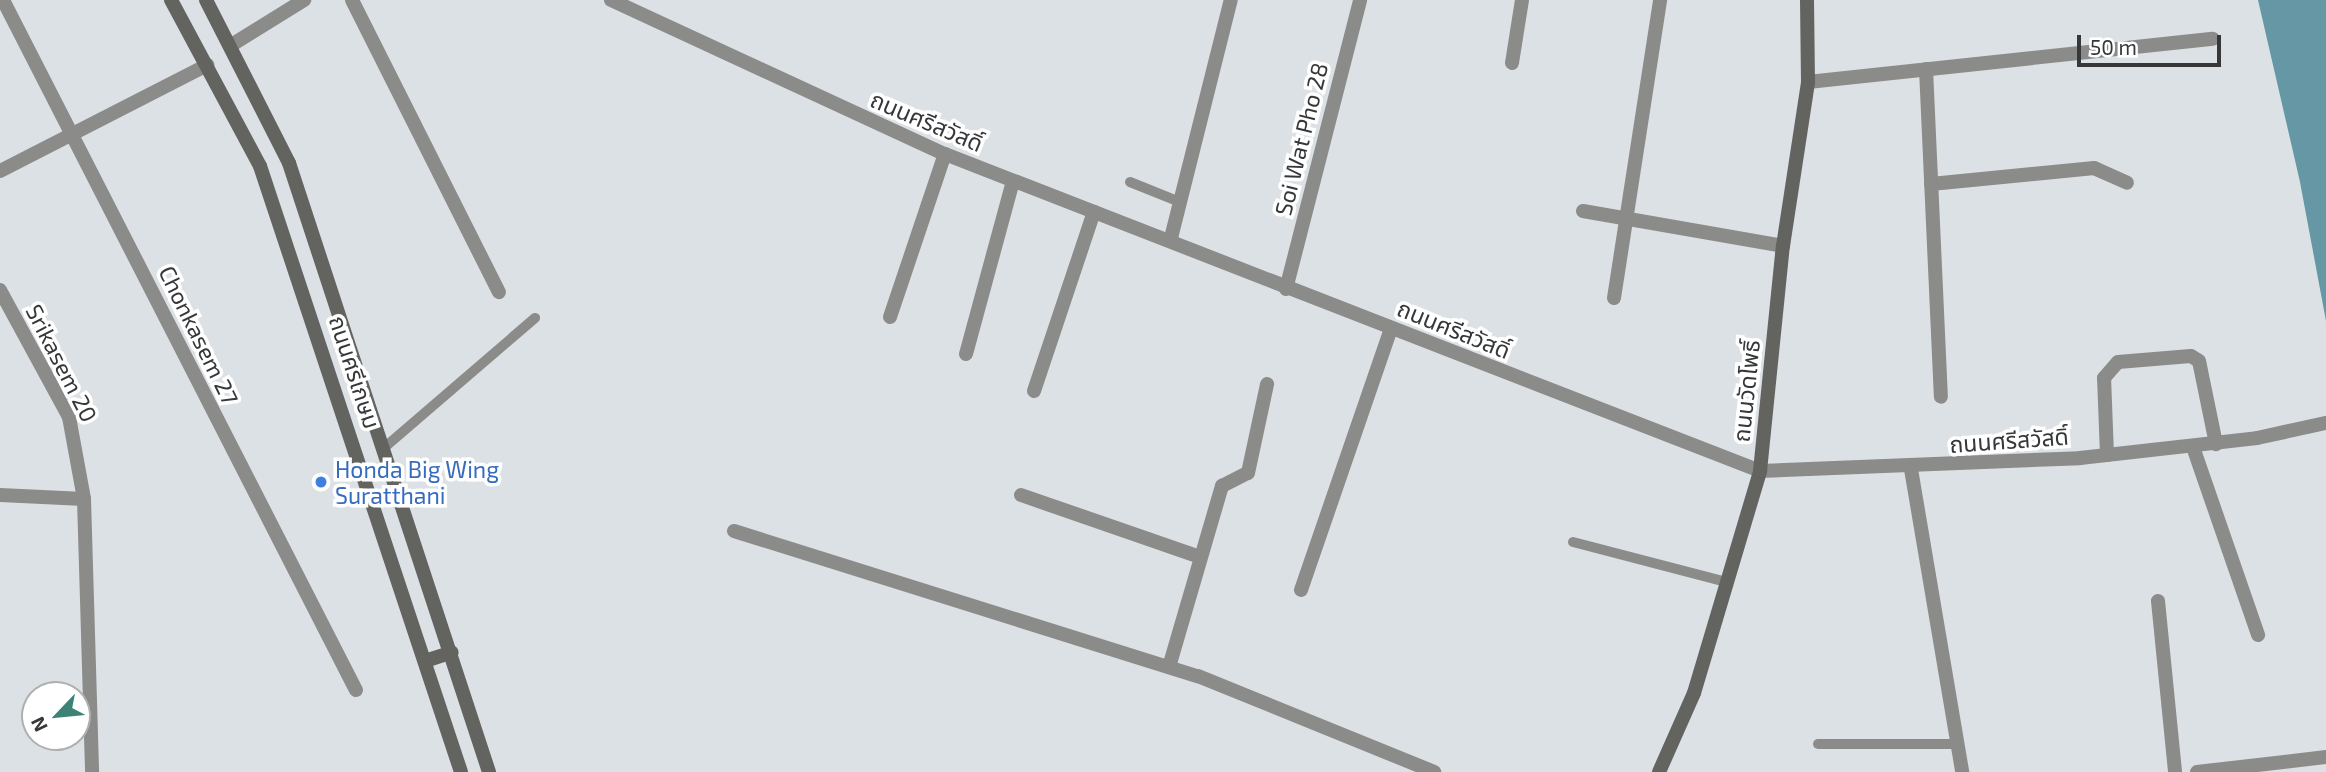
<!DOCTYPE html>
<html>
<head>
<meta charset="utf-8">
<style>
	body { margin:0 }
	#map { position:relative; width:2326px; height:772px; overflow:hidden; background:#dce1e5; font-family:"Exo 2","Noto Sans Thai",sans-serif }
	div>[style] { position:absolute }
	.water>* { inset:0; background:#6597a5 }
	.lane>* { height:10px; margin:-5px; padding:0 5px; transform-origin:5px; border-radius:5px; background:#8b8b89 }
	.street>* { height:14px; margin:-7px; padding:0 7px; transform-origin:7px; border-radius:7px; background:#8b8b89 }
	.secondary>* { height:14px; margin:-7px; padding:0 7px; transform-origin:7px; border-radius:7px; background:#636360 }
	.dots>* { width:19px; height:19px; translate:-50% -50%; box-sizing:border-box; border:4px solid #fff; border-radius:50% }
	span { translate:-50% -50%; white-space:nowrap; text-align:center; line-height:1.15; -webkit-text-stroke:7px #fff; paint-order:stroke }
	.street-label { font-size:23px; color:#353738 }
	.shop-label { font-size:23px; color:#366cbe }
	.left { translate:0 -50%; text-align:left }
	.north { position:absolute; left:21px; top:681px; width:70px; height:70px; box-sizing:border-box; background:#fff; border:2px solid #aeafaf; border-radius:50%; rotate:244deg; font-size:19px; font-weight:700; line-height:28px; text-align:center; color:#353738 }
	.north::after { content:''; display:block; margin:auto; width:24px; height:32px; background:#3d8277; clip-path:polygon(50% 0,100% 100%,50% 72%,0 100%) }
	.scale { position:absolute; left:2077px; top:35px; width:144px; height:32px; box-sizing:border-box; border:4px solid #353738; border-top:0; padding-left:9px; font-size:21px; line-height:24px; white-space:nowrap; color:#353738; -webkit-text-stroke:5px #fff; paint-order:stroke }
</style>
</head>
<body>
<div id="map">
	<div class="water">
		<div style="clip-path:polygon(2258px 0,2326px 0,2326px 321px,2300px 182px)"></div>
	</div>
	<div class="lane">
		<div style="left:1130px;top:182px;width:54px;rotate:21.8deg"></div>
		<div style="left:385px;top:447px;width:198px;rotate:-40.7deg"></div>
		<div style="left:1573px;top:542px;width:159px;rotate:14.6deg"></div>
		<div style="left:1818px;top:744px;width:140px"></div>
	</div>
	<div class="street">
		<div style="left:3px;top:0;width:775px;rotate:62.91deg"></div>
		<div style="left:352px;top:0;width:327px;rotate:63.3deg"></div>
		<div style="left:611px;top:0;width:368px;rotate:24.8deg"></div>
		<div style="left:945px;top:154px;width:874px;rotate:21.25deg"></div>
		<div style="left:1760px;top:471px;width:320px;rotate:-2.3deg"></div>
		<div style="left:2080px;top:458px;width:178px;rotate:-6.4deg"></div>
		<div style="left:2257px;top:438px;width:71px;rotate:-12.3deg"></div>
		<div style="left:233px;top:44px;width:84px;rotate:-31.8deg"></div>
		<div style="left:1512px;top:63px;width:64px;rotate:-81deg"></div>
		<div style="left:1926px;top:69px;width:328px;rotate:87.4deg"></div>
		<div style="left:1808px;top:82px;width:407px;rotate:-6.1deg"></div>
		<div style="left:0;top:171px;width:233px;rotate:-27.1deg"></div>
		<div style="left:1931px;top:184px;width:164px;rotate:-5.6deg"></div>
		<div style="left:2094px;top:168px;width:36px;rotate:24deg"></div>
		<div style="left:1583px;top:211px;width:203px;rotate:9.9deg"></div>
		<div style="left:1171px;top:238px;width:245px;rotate:-75.9deg"></div>
		<div style="left:1286px;top:289px;width:298px;rotate:-75.6deg"></div>
		<div style="left:0;top:290px;width:145px;rotate:61.5deg"></div>
		<div style="left:69px;top:417px;width:83px;rotate:79.6deg"></div>
		<div style="left:84px;top:499px;width:84px;rotate:-177.3deg"></div>
		<div style="left:1614px;top:298px;width:302px;rotate:-81.2deg"></div>
		<div style="left:890px;top:317px;width:172px;rotate:-71.4deg"></div>
		<div style="left:966px;top:354px;width:179px;rotate:-74.8deg"></div>
		<div style="left:1034px;top:391px;width:189px;rotate:-71.5deg"></div>
		<div style="left:2193px;top:447px;width:199px;rotate:70.9deg"></div>
		<div style="left:2107px;top:455px;width:77px;rotate:-92.2deg"></div>
		<div style="left:2104px;top:378px;width:21px;rotate:-49deg"></div>
		<div style="left:2118px;top:362px;width:73px;rotate:-4.7deg"></div>
		<div style="left:2191px;top:356px;width:9px;rotate:32deg"></div>
		<div style="left:2199px;top:361px;width:85px;rotate:78.4deg"></div>
		<div style="left:1911px;top:469px;width:307px;rotate:80.4deg"></div>
		<div style="left:1021px;top:495px;width:189px;rotate:19.1deg"></div>
		<div style="left:84px;top:499px;width:273px;rotate:88.3deg"></div>
		<div style="left:734px;top:531px;width:486px;rotate:17.4deg"></div>
		<div style="left:1198px;top:676px;width:255px;rotate:22.1deg"></div>
		<div style="left:1301px;top:590px;width:277px;rotate:-71deg"></div>
		<div style="left:2158px;top:601px;width:172px;rotate:84.3deg"></div>
		<div style="left:1169px;top:667px;width:189px;rotate:-73.7deg"></div>
		<div style="left:1222px;top:486px;width:29px;rotate:-27deg"></div>
		<div style="left:1248px;top:473px;width:91px;rotate:-77.9deg"></div>
		<div style="left:2197px;top:772px;width:130px;rotate:-6.6deg"></div>
	</div>
	<div class="secondary">
		<div style="left:171px;top:0;width:188px;rotate:61.8deg"></div>
		<div style="left:260px;top:166px;width:638px;rotate:71.65deg"></div>
		<div style="left:206px;top:0;width:183px;rotate:63deg"></div>
		<div style="left:289px;top:163px;width:641px;rotate:71.82deg"></div>
		<div style="left:425px;top:661px;width:28px;rotate:-18deg"></div>
		<div style="left:1659px;top:772px;width:86px;rotate:-66.1deg"></div>
		<div style="left:1694px;top:693px;width:232px;rotate:-73.4deg"></div>
		<div style="left:1760px;top:471px;width:226px;rotate:-84.2deg"></div>
		<div style="left:1783px;top:246px;width:166px;rotate:-81.3deg"></div>
		<div style="left:1808px;top:82px;width:82px;rotate:-90.7deg"></div>
	</div>
	<div class="dots">
		<div style="left:321px;top:482px;background:#3f7fe0"></div>
	</div>
	<div class="street-label">
		<span style="left:927px;top:121px;rotate:23deg">ถนนศรีสวัสดิ์</span>
		<span style="left:1301px;top:139px;rotate:-76deg">Soi Wat Pho 28</span>
		<span style="left:1454px;top:329px;rotate:22deg">ถนนศรีสวัสดิ์</span>
		<span style="left:199px;top:335px;rotate:64deg">Chonkasem 27</span>
		<span style="left:62px;top:363px;rotate:63deg">Srikasem 20</span>
		<span style="left:355px;top:372px;rotate:72deg">ถนนศรีเกษม</span>
		<span style="left:1746px;top:391px;rotate:-84deg">ถนนวัดโพธิ์</span>
		<span style="left:2009px;top:440px;rotate:-4deg">ถนนศรีสวัสดิ์</span>
	</div>
	<div class="shop-label">
		<span class="left" style="left:335px;top:482px">Honda Big Wing<br>Suratthani</span>
	</div>
	<div class="north">N</div>
	<div class="scale">50 m</div>
</div>
</body>
</html>
